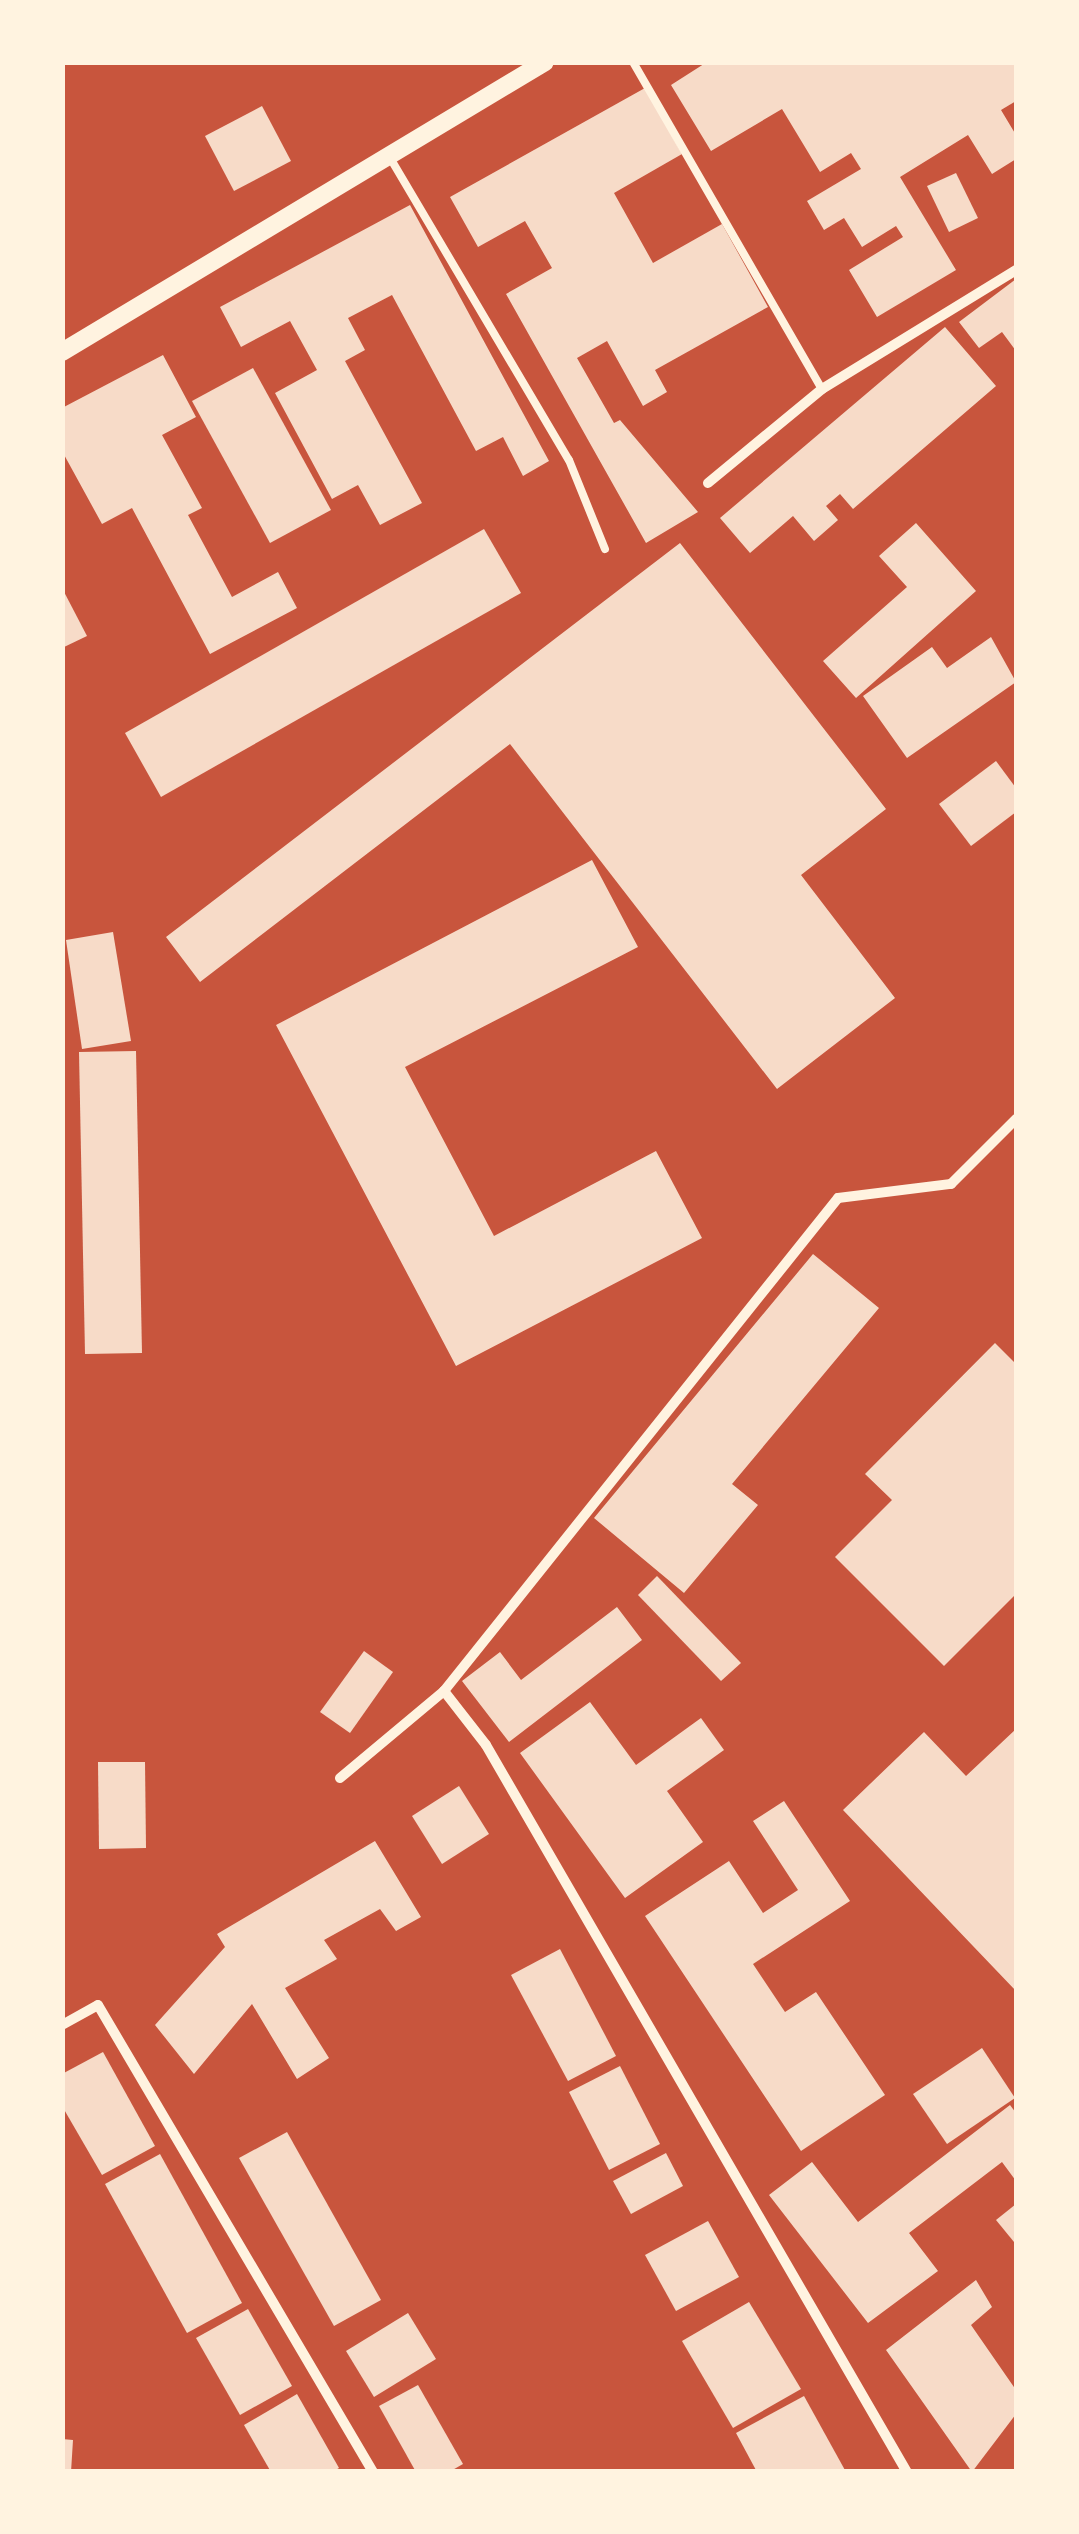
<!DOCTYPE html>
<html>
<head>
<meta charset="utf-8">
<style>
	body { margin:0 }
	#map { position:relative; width:1079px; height:2534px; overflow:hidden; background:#c8553d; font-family:Figtree,sans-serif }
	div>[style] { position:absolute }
	.building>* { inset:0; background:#f7dbc8 }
	.service>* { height:8px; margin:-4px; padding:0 4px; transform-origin:4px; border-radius:4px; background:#fff3e0 }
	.minor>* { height:10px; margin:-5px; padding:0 5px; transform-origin:5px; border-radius:5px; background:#fff3e0 }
	.tertiary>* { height:18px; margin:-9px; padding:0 9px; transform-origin:9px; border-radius:9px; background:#fff3e0 }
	span { translate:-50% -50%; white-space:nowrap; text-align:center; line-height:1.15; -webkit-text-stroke:8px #fff3e0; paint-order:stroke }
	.frame { position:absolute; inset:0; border:65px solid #fff3e0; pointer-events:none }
</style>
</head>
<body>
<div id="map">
	<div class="building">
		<div style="clip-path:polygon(707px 62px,1016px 62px,1016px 101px,1001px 110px,1016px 135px,1016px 159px,992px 174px,968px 135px,900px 177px,956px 270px,877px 317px,849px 270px,903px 237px,896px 226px,862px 247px,844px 218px,824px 230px,807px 201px,861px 169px,851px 153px,820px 172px,782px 109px,711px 151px,671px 85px)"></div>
		<div style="clip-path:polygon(645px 88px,682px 154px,614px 193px,653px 263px,722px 224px,768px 307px,655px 370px,667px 392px,643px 406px,607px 341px,577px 358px,614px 423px,620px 420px,698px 512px,646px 543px,506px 294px,552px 268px,525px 221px,478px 247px,450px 197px)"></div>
		<div style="clip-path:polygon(262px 106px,291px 161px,234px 191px,205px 136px)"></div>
		<div style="clip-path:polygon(956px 173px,978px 218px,949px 232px,927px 186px)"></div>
		<div style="clip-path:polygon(410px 205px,549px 461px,523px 476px,503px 437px,476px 451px,392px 295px,348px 318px,365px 350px,345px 361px,422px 503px,380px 525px,358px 485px,332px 499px,275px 393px,317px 370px,290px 321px,241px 347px,220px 307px)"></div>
		<div style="clip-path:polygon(1016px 279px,1016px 351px,1002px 332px,979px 348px,959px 322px)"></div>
		<div style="clip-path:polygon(945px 327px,996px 386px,853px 509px,840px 494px,826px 506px,838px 520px,814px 541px,793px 516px,750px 553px,720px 518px)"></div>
		<div style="clip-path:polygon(163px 355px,196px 417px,162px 435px,202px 508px,188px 515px,232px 597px,278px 572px,297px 608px,210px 654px,132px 508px,102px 524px,62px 451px,62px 408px)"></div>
		<div style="clip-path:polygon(253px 368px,331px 510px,270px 543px,192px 401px)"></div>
		<div style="clip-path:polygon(916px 523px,976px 591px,856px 698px,823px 661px,907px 587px,879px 556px)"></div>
		<div style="clip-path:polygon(484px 529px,521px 593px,161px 797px,125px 733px)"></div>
		<div style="clip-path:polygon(680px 543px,886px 809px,801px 875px,895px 998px,777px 1089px,510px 744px,200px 982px,166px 937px)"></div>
		<div style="clip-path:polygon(62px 588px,87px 636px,62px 648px)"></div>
		<div style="clip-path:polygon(991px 637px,1016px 682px,907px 758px,863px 696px,932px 647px,947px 668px)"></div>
		<div style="clip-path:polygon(996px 761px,1016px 788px,1016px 812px,971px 846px,939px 804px)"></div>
		<div style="clip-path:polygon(592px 860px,638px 947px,405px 1067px,494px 1236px,656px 1151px,702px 1238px,456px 1366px,276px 1025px)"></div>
		<div style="clip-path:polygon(113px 932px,131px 1041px,82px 1049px,66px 940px)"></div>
		<div style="clip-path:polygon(136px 1051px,142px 1353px,85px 1354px,79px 1052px)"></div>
		<div style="clip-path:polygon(813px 1254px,879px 1308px,732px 1484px,758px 1505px,684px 1593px,594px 1518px)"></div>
		<div style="clip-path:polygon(995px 1343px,1016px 1364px,1016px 1594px,944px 1666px,835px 1557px,892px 1500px,865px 1474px)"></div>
		<div style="clip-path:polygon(657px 1576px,741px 1663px,721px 1681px,638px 1595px)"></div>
		<div style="clip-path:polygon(617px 1607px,642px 1640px,509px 1742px,462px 1681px,500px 1652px,521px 1680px)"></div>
		<div style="clip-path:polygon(364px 1651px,393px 1672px,350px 1733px,320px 1712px)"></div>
		<div style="clip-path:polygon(590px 1702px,636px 1765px,701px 1718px,724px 1750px,667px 1791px,703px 1842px,625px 1898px,520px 1753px)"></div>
		<div style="clip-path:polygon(1016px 1729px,1016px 1991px,843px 1810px,924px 1732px,966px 1776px)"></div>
		<div style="clip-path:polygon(98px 1762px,145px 1762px,146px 1848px,99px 1849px)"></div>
		<div style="clip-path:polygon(459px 1786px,489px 1834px,442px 1864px,412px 1816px)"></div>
		<div style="clip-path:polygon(784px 1801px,850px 1901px,753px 1964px,785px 2012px,816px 1992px,885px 2095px,801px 2151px,645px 1916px,729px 1861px,763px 1913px,798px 1890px,753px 1821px)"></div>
		<div style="clip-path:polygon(375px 1841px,421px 1917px,396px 1931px,380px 1909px,324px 1940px,337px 1959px,285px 1988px,329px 2058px,297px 2079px,252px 2004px,194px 2074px,155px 2025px,225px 1947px,217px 1934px)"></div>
		<div style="clip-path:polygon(560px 1949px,616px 2056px,568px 2081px,511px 1975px)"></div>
		<div style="clip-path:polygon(982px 2048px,1015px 2098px,947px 2144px,913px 2094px)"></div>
		<div style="clip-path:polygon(103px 2052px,155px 2146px,102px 2175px,62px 2106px,62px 2074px)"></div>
		<div style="clip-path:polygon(620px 2066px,660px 2144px,609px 2170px,569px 2092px)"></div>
		<div style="clip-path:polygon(1010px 2105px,1016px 2113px,1016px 2181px,1002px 2162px,909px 2233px,938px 2271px,868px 2323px,769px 2195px,812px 2162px,858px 2222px)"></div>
		<div style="clip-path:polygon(287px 2132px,381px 2300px,334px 2326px,239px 2158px)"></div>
		<div style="clip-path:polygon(666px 2153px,683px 2186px,631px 2214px,613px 2181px)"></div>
		<div style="clip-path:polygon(160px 2154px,242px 2303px,187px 2333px,105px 2184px)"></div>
		<div style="clip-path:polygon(1016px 2204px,1016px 2240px,1014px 2242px,996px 2220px)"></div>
		<div style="clip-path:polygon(708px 2221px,739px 2277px,676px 2311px,645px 2255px)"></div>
		<div style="clip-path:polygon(976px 2280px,992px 2307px,971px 2325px,1016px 2390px,1016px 2414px,972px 2472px,886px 2350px)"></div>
		<div style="clip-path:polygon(749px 2302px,801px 2389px,733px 2428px,682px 2341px)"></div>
		<div style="clip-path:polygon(248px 2309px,292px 2386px,240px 2415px,196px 2338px)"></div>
		<div style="clip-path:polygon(408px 2313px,436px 2359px,374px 2397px,346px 2351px)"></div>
		<div style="clip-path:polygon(418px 2385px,463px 2464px,449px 2472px,416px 2472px,379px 2406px)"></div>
		<div style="clip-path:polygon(297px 2394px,339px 2468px,332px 2472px,271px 2472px,244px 2425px)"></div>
		<div style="clip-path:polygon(804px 2396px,846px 2472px,757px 2472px,736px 2433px)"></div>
		<div style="clip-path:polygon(62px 2439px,73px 2440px,71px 2472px,62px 2472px)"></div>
	</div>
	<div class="service">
		<div style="left:633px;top:62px;width:378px;rotate:60deg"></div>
		<div style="left:389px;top:156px;width:353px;rotate:59.4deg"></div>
		<div style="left:569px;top:460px;width:96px;rotate:68deg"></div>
	</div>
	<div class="minor">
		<div style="left:708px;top:483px;width:148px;rotate:-39.5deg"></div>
		<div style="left:822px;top:389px;width:228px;rotate:-31.5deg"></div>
		<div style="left:444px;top:1691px;width:68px;rotate:52.1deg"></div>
		<div style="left:486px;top:1745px;width:840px;rotate:59.93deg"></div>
		<div style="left:340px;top:1778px;width:136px;rotate:-39.9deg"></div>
		<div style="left:444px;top:1691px;width:631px;rotate:-51.37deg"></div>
		<div style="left:838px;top:1198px;width:114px;rotate:-7.1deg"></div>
		<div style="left:951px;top:1184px;width:92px;rotate:-45deg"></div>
		<div style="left:62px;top:2025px;width:41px;rotate:-29.1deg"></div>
		<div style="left:98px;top:2005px;width:542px;rotate:59.51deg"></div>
	</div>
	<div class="tertiary">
		<div style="left:62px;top:352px;width:563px;rotate:-30.98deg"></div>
	</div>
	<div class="frame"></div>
</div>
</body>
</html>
